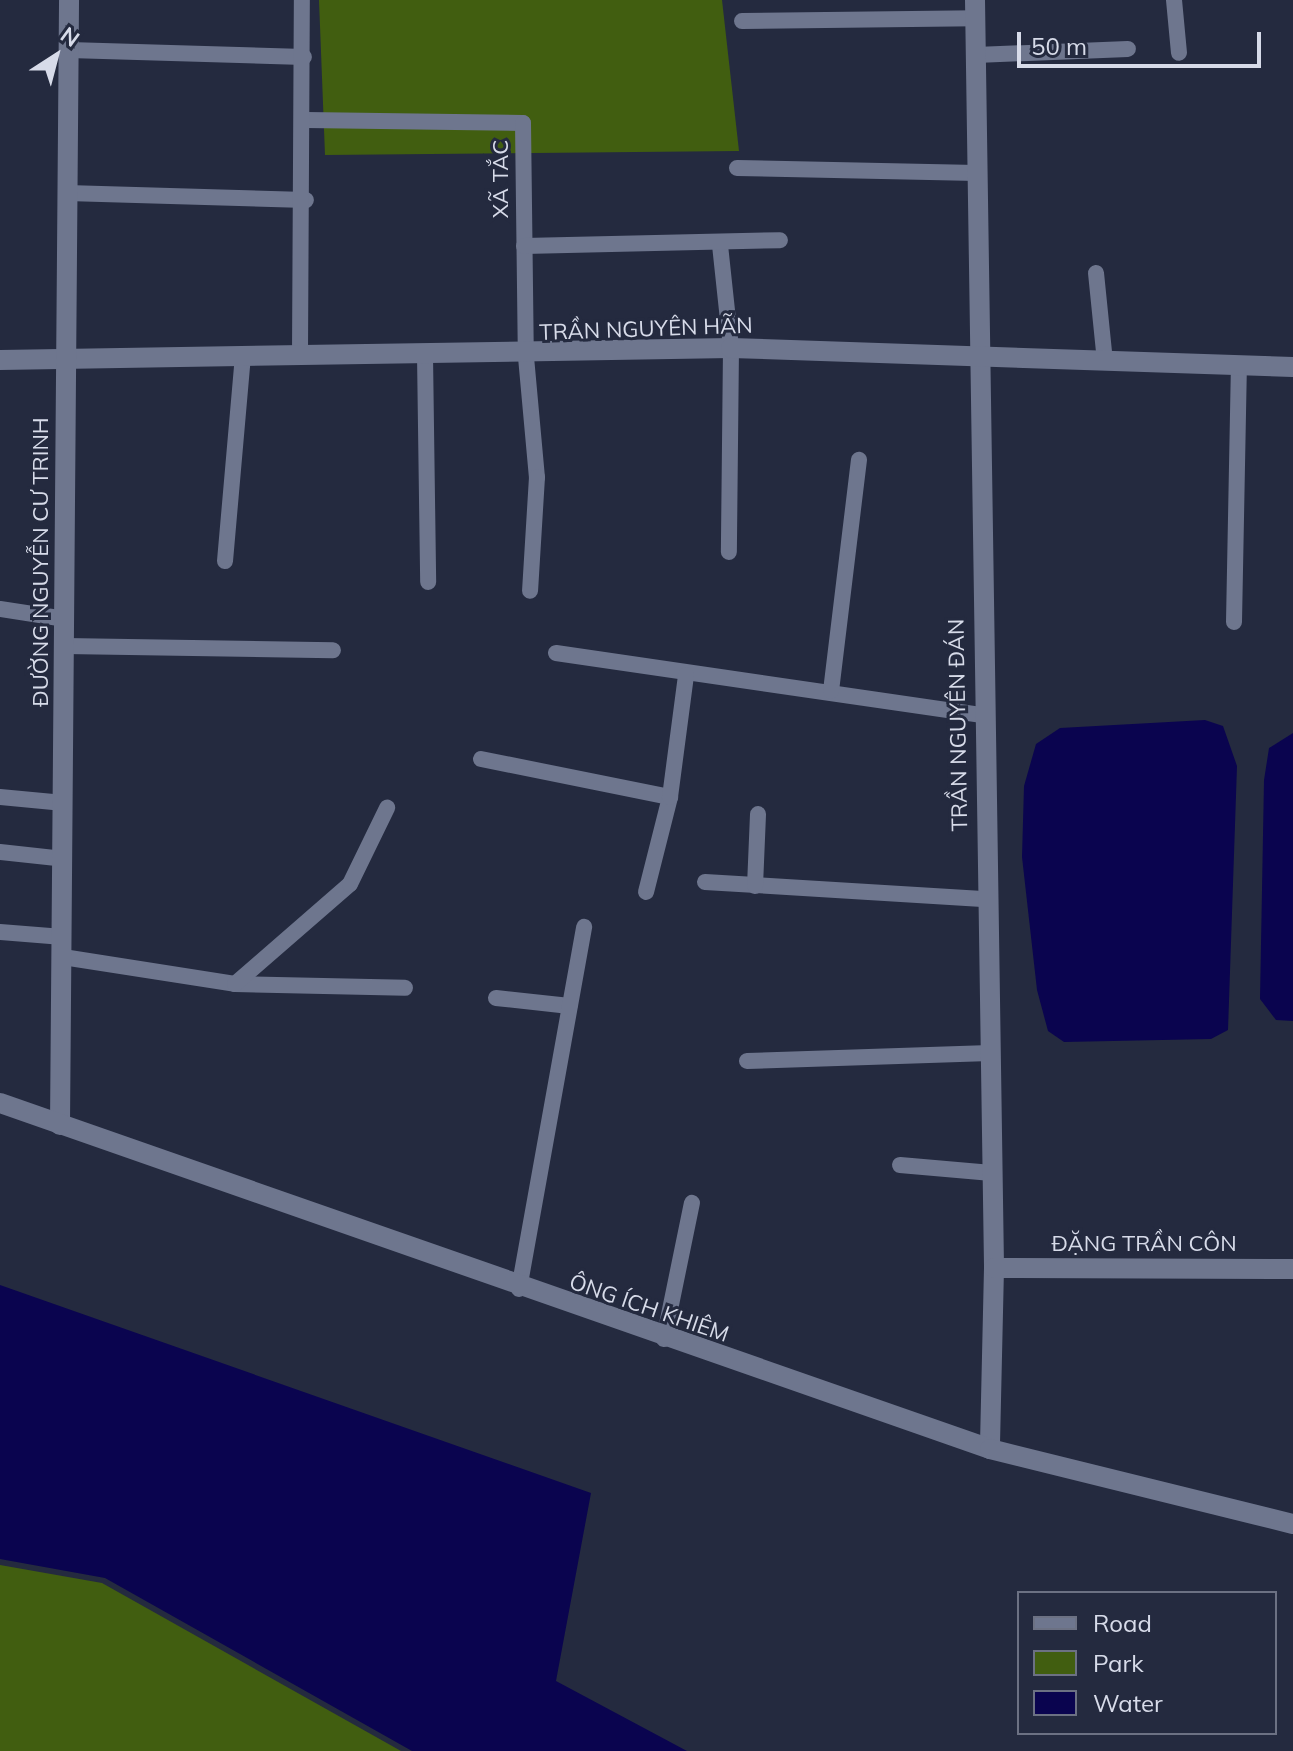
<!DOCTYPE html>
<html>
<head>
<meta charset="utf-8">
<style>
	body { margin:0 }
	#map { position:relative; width:1293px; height:1751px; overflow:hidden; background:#242a3f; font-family:Mulish,sans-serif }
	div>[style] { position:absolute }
	.green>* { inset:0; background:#415e10 }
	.water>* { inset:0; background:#0a044f }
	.service>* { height:16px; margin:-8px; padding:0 8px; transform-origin:8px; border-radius:8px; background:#6e768e }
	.minor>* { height:20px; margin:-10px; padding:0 10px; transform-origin:10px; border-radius:10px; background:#6e768e }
	.tertiary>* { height:20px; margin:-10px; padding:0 10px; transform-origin:10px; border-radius:10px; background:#6e768e }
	span { translate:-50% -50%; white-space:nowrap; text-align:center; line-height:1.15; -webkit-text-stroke:6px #242a3f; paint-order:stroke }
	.street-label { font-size:22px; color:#d7dbe9 }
	.legend { position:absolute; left:1017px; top:1591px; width:260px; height:144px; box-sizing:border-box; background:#242a3f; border:2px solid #6c7183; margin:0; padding:10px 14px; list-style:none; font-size:24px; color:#d7dbe9 }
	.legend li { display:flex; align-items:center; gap:16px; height:40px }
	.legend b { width:40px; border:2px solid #6c7183 }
	.north { position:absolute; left:16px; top:16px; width:80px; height:80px; -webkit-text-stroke:6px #242a3f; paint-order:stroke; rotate:36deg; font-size:22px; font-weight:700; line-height:32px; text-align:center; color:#d7dbe9 }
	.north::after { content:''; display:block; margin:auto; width:28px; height:36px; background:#d7dbe9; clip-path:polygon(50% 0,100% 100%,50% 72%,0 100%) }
	.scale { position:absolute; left:1017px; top:32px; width:244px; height:36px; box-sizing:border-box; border:4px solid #d7dbe9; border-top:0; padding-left:10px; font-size:24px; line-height:28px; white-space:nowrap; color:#d7dbe9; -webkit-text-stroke:6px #242a3f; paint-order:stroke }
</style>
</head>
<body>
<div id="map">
	<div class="green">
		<div style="clip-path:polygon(319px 0,722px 0,739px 151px,325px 155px)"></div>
		<div style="clip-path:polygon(0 1565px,102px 1583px,401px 1751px,0 1751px)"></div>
	</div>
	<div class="water">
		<div style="clip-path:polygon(1205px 720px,1223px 726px,1237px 766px,1228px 1030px,1211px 1039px,1064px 1042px,1048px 1031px,1037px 990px,1022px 857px,1024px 786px,1036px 744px,1060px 728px)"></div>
		<div style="clip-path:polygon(1293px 733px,1293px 1021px,1276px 1020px,1260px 999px,1264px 780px,1269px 748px)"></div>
		<div style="clip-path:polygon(0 1285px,591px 1493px,556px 1681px,687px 1751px,412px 1751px,105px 1578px,0 1559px)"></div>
	</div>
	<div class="service">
		<div style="left:1174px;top:0;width:53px;rotate:84.6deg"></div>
		<div style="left:742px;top:21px;width:233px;rotate:-0.7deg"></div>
		<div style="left:69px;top:50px;width:235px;rotate:1.7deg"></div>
		<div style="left:976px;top:55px;width:152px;rotate:-2.3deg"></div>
		<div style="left:306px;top:120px;width:217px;rotate:0.8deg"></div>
		<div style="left:523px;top:123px;width:234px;rotate:89.3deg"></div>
		<div style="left:526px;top:357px;width:121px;rotate:84.8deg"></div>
		<div style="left:537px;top:477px;width:114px;rotate:93.5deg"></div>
		<div style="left:737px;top:168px;width:240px;rotate:1.2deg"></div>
		<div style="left:67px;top:193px;width:239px;rotate:1.7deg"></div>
		<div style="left:720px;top:245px;width:104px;rotate:83.9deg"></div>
		<div style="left:731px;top:348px;width:204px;rotate:90.6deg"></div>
		<div style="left:524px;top:246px;width:256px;rotate:-1.3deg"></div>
		<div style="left:1096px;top:273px;width:89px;rotate:84.2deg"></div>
		<div style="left:300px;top:353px;width:353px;rotate:-89.7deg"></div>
		<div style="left:425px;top:355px;width:227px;rotate:89.2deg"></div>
		<div style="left:225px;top:561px;width:207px;rotate:-85deg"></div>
		<div style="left:0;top:609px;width:66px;rotate:8.7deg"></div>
		<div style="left:1234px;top:622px;width:255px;rotate:-88.9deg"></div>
		<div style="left:65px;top:646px;width:268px;rotate:0.9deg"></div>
		<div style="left:556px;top:653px;width:429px;rotate:8.3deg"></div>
		<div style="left:831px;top:691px;width:233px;rotate:-83.1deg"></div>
		<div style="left:481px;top:759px;width:193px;rotate:11.4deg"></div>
		<div style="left:0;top:797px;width:64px;rotate:5.4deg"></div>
		<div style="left:0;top:852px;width:64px;rotate:6.2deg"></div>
		<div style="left:705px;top:882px;width:282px;rotate:3.5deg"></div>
		<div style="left:755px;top:886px;width:72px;rotate:-87.6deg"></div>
		<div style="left:646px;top:892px;width:98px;rotate:-75.8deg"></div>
		<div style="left:670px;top:797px;width:123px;rotate:-82.5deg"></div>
		<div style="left:0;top:932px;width:63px;rotate:4.5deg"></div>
		<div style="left:63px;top:957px;width:174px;rotate:8.9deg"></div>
		<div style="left:235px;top:984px;width:170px;rotate:1.3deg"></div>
		<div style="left:235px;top:984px;width:152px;rotate:-41deg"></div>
		<div style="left:350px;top:884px;width:85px;rotate:-64deg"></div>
		<div style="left:496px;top:998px;width:74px;rotate:6.2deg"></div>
		<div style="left:747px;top:1061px;width:243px;rotate:-1.9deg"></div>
		<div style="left:900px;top:1165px;width:92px;rotate:5deg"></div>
		<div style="left:519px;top:1289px;width:368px;rotate:-79.8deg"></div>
		<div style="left:664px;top:1339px;width:139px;rotate:-78.4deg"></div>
	</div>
	<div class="minor">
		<div style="left:975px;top:0;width:1268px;rotate:89.14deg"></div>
		<div style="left:994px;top:1268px;width:181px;rotate:91.3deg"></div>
		<div style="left:0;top:360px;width:731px;rotate:-0.94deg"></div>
		<div style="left:731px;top:348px;width:562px;rotate:1.94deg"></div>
		<div style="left:60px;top:1125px;width:1125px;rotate:-89.54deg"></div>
		<div style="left:994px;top:1268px;width:299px;rotate:0.2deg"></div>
	</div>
	<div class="tertiary">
		<div style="left:0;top:1103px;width:1049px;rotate:19.26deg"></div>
		<div style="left:990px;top:1449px;width:312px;rotate:13.9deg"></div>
	</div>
	<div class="street-label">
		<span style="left:501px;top:179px;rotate:-90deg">XÃ TẮC</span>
		<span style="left:646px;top:329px;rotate:-2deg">TRẦN NGUYÊN HÃN</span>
		<span style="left:41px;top:562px;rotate:-90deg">ĐƯỜNG NGUYỄN CƯ TRINH</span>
		<span style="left:958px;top:725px;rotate:-91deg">TRẦN NGUYÊN ĐÁN</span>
		<span style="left:1144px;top:1244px">ĐẶNG TRẦN CÔN</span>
		<span style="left:649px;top:1308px;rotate:19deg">ÔNG ÍCH KHIÊM</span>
	</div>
	<ul class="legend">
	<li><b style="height:10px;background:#6e768e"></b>Road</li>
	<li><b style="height:22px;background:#415e10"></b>Park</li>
	<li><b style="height:22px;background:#0a044f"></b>Water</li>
	</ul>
	<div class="north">N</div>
	<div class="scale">50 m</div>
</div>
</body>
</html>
